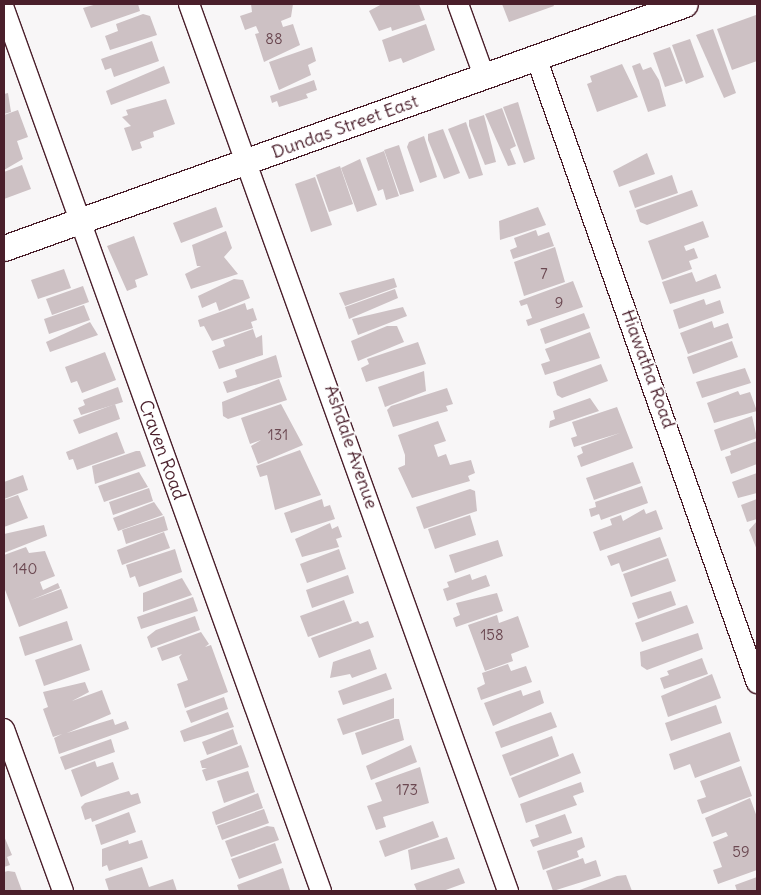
<!DOCTYPE html>
<html>
<head>
<meta charset="utf-8">
<style>
	body { margin:0 }
	#map { position:relative; width:761px; height:895px; overflow:hidden; background:#f8f6f7; font-family:Delius,sans-serif }
	div>[style] { position:absolute }
	.building>* { inset:0; background:#cdc1c4 }
	.roads { filter:drop-shadow(1px 0 #4a1f2b) drop-shadow(-1px 0 #4a1f2b) drop-shadow(0 1px #4a1f2b) drop-shadow(0 -1px #4a1f2b) }
	.minor>* { height:20px; margin:-10px; padding:0 10px; transform-origin:10px; border-radius:10px; background:#fff }
	.tertiary>* { height:25px; margin:-12.5px; padding:0 12.5px; transform-origin:12.5px; border-radius:12.5px; background:#fff }
	span { translate:-50% -50%; white-space:nowrap; text-align:center; line-height:1.15; -webkit-text-stroke:4px #fff; paint-order:stroke }
	.number-label { font-size:15px; color:#6b4851 }
	.number-label span { -webkit-text-stroke-width:0 }
	.street-label { font-size:18px; color:#4a1f2b }
	.frame { position:absolute; inset:0; border:5px solid #4a1f2b; pointer-events:none }
</style>
</head>
<body>
<div id="map">
	<div class="building">
		<div style="clip-path:polygon(97px 4px,138px 4px,140px 11px,91px 28px,83px 8px)"></div>
		<div style="clip-path:polygon(251px 4px,293px 4px,291px 17px,281px 21px,283px 27px,293px 24px,300px 45px,264px 62px,255px 34px,259px 33px,256px 26px,245px 30px,240px 16px,252px 12px)"></div>
		<div style="clip-path:polygon(382px 4px,419px 4px,425px 20px,392px 31px,391px 27px,379px 31px,369px 11px)"></div>
		<div style="clip-path:polygon(502px 4px,553px 4px,554px 6px,509px 22px)"></div>
		<div style="clip-path:polygon(143px 14px,150px 16px,157px 35px,110px 50px,105px 36px,118px 31px,116px 24px)"></div>
		<div style="clip-path:polygon(756px 15px,757px 61px,732px 70px,717px 29px)"></div>
		<div style="clip-path:polygon(426px 24px,435px 50px,403px 63px,401px 58px,389px 62px,382px 40px)"></div>
		<div style="clip-path:polygon(713px 29px,736px 93px,724px 98px,696px 35px)"></div>
		<div style="clip-path:polygon(690px 39px,704px 77px,686px 84px,672px 45px)"></div>
		<div style="clip-path:polygon(152px 41px,159px 61px,114px 77px,111px 68px,105px 70px,101px 59px)"></div>
		<div style="clip-path:polygon(312px 47px,316px 61px,308px 65px,311px 75px,279px 90px,269px 62px)"></div>
		<div style="clip-path:polygon(670px 47px,683px 81px,665px 87px,653px 53px)"></div>
		<div style="clip-path:polygon(640px 63px,643px 70px,651px 67px,659px 80px,666px 106px,648px 112px,632px 66px)"></div>
		<div style="clip-path:polygon(622px 64px,638px 97px,597px 112px,587px 84px,592px 82px,590px 76px)"></div>
		<div style="clip-path:polygon(164px 66px,170px 83px,111px 105px,106px 91px)"></div>
		<div style="clip-path:polygon(314px 80px,317px 90px,306px 94px,308px 98px,279px 107px,277px 101px,272px 103px,270px 96px)"></div>
		<div style="clip-path:polygon(8px 93px,11px 112px,4px 114px,4px 94px)"></div>
		<div style="clip-path:polygon(166px 99px,175px 124px,153px 132px,154px 137px,140px 142px,142px 148px,132px 151px,124px 128px,131px 126px,122px 117px,128px 115px,126px 110px)"></div>
		<div style="clip-path:polygon(518px 102px,535px 159px,524px 163px,503px 107px)"></div>
		<div style="clip-path:polygon(502px 108px,516px 146px,510px 149px,516px 164px,508px 166px,485px 114px)"></div>
		<div style="clip-path:polygon(18px 110px,28px 137px,17px 141px,23px 159px,4px 170px,4px 115px)"></div>
		<div style="clip-path:polygon(484px 115px,496px 162px,485px 165px,469px 126px,469px 120px)"></div>
		<div style="clip-path:polygon(466px 122px,483px 175px,469px 179px,448px 129px)"></div>
		<div style="clip-path:polygon(443px 129px,460px 173px,444px 179px,428px 140px,428px 134px)"></div>
		<div style="clip-path:polygon(424px 136px,437px 177px,420px 183px,407px 147px,409px 142px)"></div>
		<div style="clip-path:polygon(399px 145px,414px 191px,400px 195px,384px 150px)"></div>
		<div style="clip-path:polygon(384px 151px,399px 196px,386px 200px,383px 189px,378px 191px,366px 158px)"></div>
		<div style="clip-path:polygon(647px 153px,655px 174px,619px 187px,613px 171px)"></div>
		<div style="clip-path:polygon(360px 159px,377px 205px,357px 212px,341px 168px)"></div>
		<div style="clip-path:polygon(22px 165px,31px 189px,4px 199px,4px 172px)"></div>
		<div style="clip-path:polygon(340px 166px,353px 204px,329px 212px,316px 175px)"></div>
		<div style="clip-path:polygon(672px 175px,678px 193px,635px 208px,629px 191px)"></div>
		<div style="clip-path:polygon(315px 177px,332px 225px,311px 232px,295px 184px)"></div>
		<div style="clip-path:polygon(692px 190px,698px 206px,647px 225px,640px 222px,636px 210px)"></div>
		<div style="clip-path:polygon(216px 207px,223px 227px,181px 243px,173px 223px)"></div>
		<div style="clip-path:polygon(538px 207px,546px 225px,500px 240px,499px 221px)"></div>
		<div style="clip-path:polygon(703px 221px,709px 237px,684px 246px,686px 251px,694px 248px,698px 258px,689px 261px,692px 269px,662px 280px,648px 241px)"></div>
		<div style="clip-path:polygon(536px 230px,538px 236px,549px 232px,554px 246px,513px 259px,510px 250px,517px 247px,514px 238px)"></div>
		<div style="clip-path:polygon(226px 231px,232px 248px,224px 257px,238px 274px,191px 289px,185px 274px,201px 266px,197px 266px,192px 245px)"></div>
		<div style="clip-path:polygon(134px 236px,148px 275px,135px 280px,137px 287px,127px 291px,107px 246px)"></div>
		<div style="clip-path:polygon(555px 247px,565px 282px,524px 296px,514px 262px)"></div>
		<div style="clip-path:polygon(64px 269px,71px 288px,38px 299px,31px 280px)"></div>
		<div style="clip-path:polygon(692px 272px,696px 282px,716px 274px,721px 288px,670px 304px,662px 282px)"></div>
		<div style="clip-path:polygon(394px 278px,397px 287px,345px 306px,339px 293px)"></div>
		<div style="clip-path:polygon(234px 279px,243px 280px,250px 298px,219px 311px,216px 302px,202px 308px,198px 296px)"></div>
		<div style="clip-path:polygon(573px 281px,583px 307px,528px 326px,526px 320px,532px 318px,527px 304px,521px 306px,519px 301px)"></div>
		<div style="clip-path:polygon(83px 286px,89px 302px,52px 315px,46px 299px)"></div>
		<div style="clip-path:polygon(395px 289px,398px 298px,349px 319px,345px 307px)"></div>
		<div style="clip-path:polygon(704px 299px,706px 305px,720px 300px,724px 313px,679px 329px,673px 310px)"></div>
		<div style="clip-path:polygon(245px 303px,247px 310px,253px 308px,257px 320px,251px 322px,253px 328px,212px 341px,204px 326px,200px 327px,198px 320px)"></div>
		<div style="clip-path:polygon(84px 305px,90px 320px,49px 334px,44px 319px)"></div>
		<div style="clip-path:polygon(403px 307px,407px 316px,358px 335px,352px 319px)"></div>
		<div style="clip-path:polygon(584px 313px,590px 328px,545px 344px,540px 329px)"></div>
		<div style="clip-path:polygon(712px 321px,714px 328px,728px 323px,733px 338px,688px 354px,680px 333px)"></div>
		<div style="clip-path:polygon(90px 322px,98px 335px,50px 352px,46px 342px)"></div>
		<div style="clip-path:polygon(387px 326px,397px 326px,404px 342px,358px 361px,351px 341px)"></div>
		<div style="clip-path:polygon(253px 329px,256px 338px,262px 335px,263px 355px,219px 369px,212px 351px,225px 346px,223px 340px)"></div>
		<div style="clip-path:polygon(590px 332px,600px 358px,545px 375px,541px 364px,550px 361px,545px 349px)"></div>
		<div style="clip-path:polygon(732px 341px,738px 357px,693px 374px,687px 357px)"></div>
		<div style="clip-path:polygon(418px 342px,426px 364px,366px 382px,361px 368px,369px 364px,367px 359px)"></div>
		<div style="clip-path:polygon(105px 352px,116px 380px,82px 393px,77px 381px,71px 383px,65px 367px)"></div>
		<div style="clip-path:polygon(276px 355px,282px 377px,227px 393px,223px 382px,237px 377px,235px 370px)"></div>
		<div style="clip-path:polygon(601px 364px,608px 381px,562px 398px,557px 395px,553px 382px)"></div>
		<div style="clip-path:polygon(745px 368px,751px 383px,702px 398px,696px 382px)"></div>
		<div style="clip-path:polygon(424px 371px,426px 391px,385px 407px,378px 387px)"></div>
		<div style="clip-path:polygon(279px 379px,287px 400px,228px 419px,223px 416px,222px 402px)"></div>
		<div style="clip-path:polygon(118px 387px,123px 402px,81px 415px,78px 408px,85px 405px,83px 400px)"></div>
		<div style="clip-path:polygon(447px 388px,453px 404px,446px 406px,448px 411px,393px 427px,387px 410px,391px 406px)"></div>
		<div style="clip-path:polygon(738px 391px,740px 395px,750px 392px,757px 411px,714px 423px,707px 403px)"></div>
		<div style="clip-path:polygon(590px 398px,599px 411px,549px 428px,550px 421px,555px 419px,553px 411px)"></div>
		<div style="clip-path:polygon(115px 404px,120px 419px,79px 434px,73px 420px)"></div>
		<div style="clip-path:polygon(281px 404px,303px 445px,258px 464px,251px 446px,261px 440px,250px 444px,241px 418px)"></div>
		<div style="clip-path:polygon(617px 407px,633px 448px,581px 467px,577px 456px,583px 453px,581px 447px,620px 433px,574px 447px,571px 438px,577px 436px,572px 422px)"></div>
		<div style="clip-path:polygon(752px 416px,757px 438px,721px 451px,714px 430px)"></div>
		<div style="clip-path:polygon(438px 421px,446px 441px,434px 445px,438px 457px,446px 454px,450px 465px,471px 460px,475px 473px,468px 476px,470px 481px,412px 498px,398px 468px,405px 465px,405px 455px,398px 435px)"></div>
		<div style="clip-path:polygon(117px 432px,125px 453px,77px 470px,73px 459px,69px 460px,66px 452px)"></div>
		<div style="clip-path:polygon(757px 441px,757px 464px,731px 474px,725px 457px,731px 455px,730px 451px)"></div>
		<div style="clip-path:polygon(300px 450px,321px 495px,275px 510px,267px 475px,260px 477px,256px 466px)"></div>
		<div style="clip-path:polygon(136px 451px,140px 451px,146px 466px,95px 484px,92px 466px)"></div>
		<div style="clip-path:polygon(633px 462px,641px 483px,594px 500px,586px 478px)"></div>
		<div style="clip-path:polygon(139px 472px,148px 487px,104px 502px,98px 486px)"></div>
		<div style="clip-path:polygon(757px 473px,757px 493px,738px 498px,732px 482px)"></div>
		<div style="clip-path:polygon(23px 475px,28px 490px,4px 499px,4px 482px)"></div>
		<div style="clip-path:polygon(642px 486px,648px 503px,601px 520px,599px 514px,591px 517px,589px 509px,596px 507px,595px 502px)"></div>
		<div style="clip-path:polygon(149px 488px,153px 501px,113px 515px,109px 502px)"></div>
		<div style="clip-path:polygon(470px 489px,475px 491px,477px 511px,424px 529px,416px 507px)"></div>
		<div style="clip-path:polygon(18px 495px,28px 518px,4px 527px,4px 500px)"></div>
		<div style="clip-path:polygon(322px 499px,324px 507px,330px 505px,335px 519px,291px 533px,284px 513px)"></div>
		<div style="clip-path:polygon(757px 499px,757px 519px,747px 522px,741px 505px)"></div>
		<div style="clip-path:polygon(154px 502px,163px 515px,118px 531px,113px 518px)"></div>
		<div style="clip-path:polygon(644px 509px,646px 514px,656px 510px,663px 529px,600px 551px,593px 532px,612px 525px,610px 519px,621px 515px,623px 521px)"></div>
		<div style="clip-path:polygon(470px 515px,476px 535px,435px 549px,428px 529px)"></div>
		<div style="clip-path:polygon(164px 516px,168px 530px,126px 544px,122px 530px)"></div>
		<div style="clip-path:polygon(757px 521px,757px 550px,749px 530px)"></div>
		<div style="clip-path:polygon(330px 523px,332px 529px,338px 526px,342px 537px,336px 539px,339px 547px,302px 557px,295px 539px)"></div>
		<div style="clip-path:polygon(44px 525px,47px 536px,4px 553px,4px 534px)"></div>
		<div style="clip-path:polygon(164px 532px,170px 548px,122px 565px,117px 550px)"></div>
		<div style="clip-path:polygon(660px 537px,667px 556px,622px 572px,619px 563px,611px 566px,607px 556px)"></div>
		<div style="clip-path:polygon(498px 540px,503px 556px,455px 573px,449px 555px)"></div>
		<div style="clip-path:polygon(26px 547px,29px 553px,45px 551px,55px 576px,40px 582px,43px 590px,58px 583px,60px 588px,31px 600px,61px 589px,68px 608px,19px 627px,4px 587px,4px 555px)"></div>
		<div style="clip-path:polygon(175px 549px,182px 572px,139px 587px,135px 576px,130px 578px,126px 565px)"></div>
		<div style="clip-path:polygon(339px 549px,346px 569px,307px 583px,300px 564px)"></div>
		<div style="clip-path:polygon(668px 558px,676px 581px,631px 597px,623px 574px)"></div>
		<div style="clip-path:polygon(470px 574px,472px 580px,486px 575px,490px 586px,447px 601px,443px 589px,449px 587px,447px 582px)"></div>
		<div style="clip-path:polygon(348px 575px,354px 593px,312px 608px,306px 590px)"></div>
		<div style="clip-path:polygon(182px 578px,192px 595px,143px 612px,143px 593px)"></div>
		<div style="clip-path:polygon(671px 591px,676px 605px,638px 619px,632px 603px)"></div>
		<div style="clip-path:polygon(497px 593px,503px 611px,456px 627px,453px 618px,460px 615px,456px 603px)"></div>
		<div style="clip-path:polygon(193px 597px,198px 611px,141px 629px,137px 617px)"></div>
		<div style="clip-path:polygon(344px 600px,352px 621px,308px 637px,300px 616px)"></div>
		<div style="clip-path:polygon(687px 605px,694px 623px,642px 642px,635px 623px)"></div>
		<div style="clip-path:polygon(497px 615px,499px 623px,518px 616px,529px 647px,511px 654px,513px 661px,485px 671px,468px 625px)"></div>
		<div style="clip-path:polygon(195px 616px,200px 630px,151px 648px,147px 637px,156px 630px)"></div>
		<div style="clip-path:polygon(67px 621px,73px 640px,25px 656px,19px 637px)"></div>
		<div style="clip-path:polygon(358px 621px,360px 624px,368px 621px,374px 637px,319px 658px,311px 638px)"></div>
		<div style="clip-path:polygon(201px 632px,209px 644px,205px 647px,211px 645px,228px 692px,185px 708px,177px 684px,188px 680px,179px 657px,182px 654px,162px 661px,157px 648px)"></div>
		<div style="clip-path:polygon(698px 633px,703px 649px,647px 670px,641px 666px,640px 652px)"></div>
		<div style="clip-path:polygon(81px 644px,90px 670px,44px 686px,35px 660px)"></div>
		<div style="clip-path:polygon(370px 649px,377px 669px,352px 678px,350px 674px,330px 678px,333px 662px)"></div>
		<div style="clip-path:polygon(702px 658px,708px 674px,664px 689px,660px 678px,669px 675px,667px 671px)"></div>
		<div style="clip-path:polygon(508px 664px,511px 671px,526px 666px,532px 682px,481px 700px,477px 688px,485px 684px,482px 673px)"></div>
		<div style="clip-path:polygon(386px 673px,392px 689px,343px 705px,338px 691px)"></div>
		<div style="clip-path:polygon(712px 674px,721px 698px,668px 717px,661px 696px)"></div>
		<div style="clip-path:polygon(85px 682px,89px 692px,72px 701px,102px 690px,111px 714px,67px 733px,113px 719px,115px 725px,126px 721px,129px 729px,59px 754px,54px 738px,62px 734px,53px 737px,43px 709px,48px 707px,43px 692px)"></div>
		<div style="clip-path:polygon(521px 690px,523px 696px,540px 690px,544px 703px,493px 726px,484px 703px)"></div>
		<div style="clip-path:polygon(224px 697px,228px 709px,191px 723px,186px 711px)"></div>
		<div style="clip-path:polygon(394px 698px,394px 718px,343px 735px,337px 719px)"></div>
		<div style="clip-path:polygon(716px 705px,722px 723px,671px 741px,665px 723px)"></div>
		<div style="clip-path:polygon(228px 712px,234px 727px,184px 742px,180px 731px)"></div>
		<div style="clip-path:polygon(551px 712px,557px 727px,501px 748px,495px 732px)"></div>
		<div style="clip-path:polygon(395px 719px,399px 719px,404px 740px,362px 755px,355px 733px)"></div>
		<div style="clip-path:polygon(233px 729px,238px 744px,207px 755px,202px 742px)"></div>
		<div style="clip-path:polygon(730px 732px,740px 761px,695px 778px,690px 764px,674px 770px,669px 754px)"></div>
		<div style="clip-path:polygon(552px 736px,559px 756px,510px 776px,502px 755px)"></div>
		<div style="clip-path:polygon(111px 739px,115px 752px,65px 770px,60px 757px)"></div>
		<div style="clip-path:polygon(241px 745px,249px 767px,206px 781px,202px 770px,207px 768px,202px 768px,200px 761px)"></div>
		<div style="clip-path:polygon(411px 745px,417px 762px,371px 780px,366px 766px)"></div>
		<div style="clip-path:polygon(573px 753px,581px 773px,519px 798px,511px 778px)"></div>
		<div style="clip-path:polygon(95px 761px,97px 767px,113px 762px,119px 779px,81px 797px,71px 770px)"></div>
		<div style="clip-path:polygon(741px 766px,752px 796px,702px 814px,697px 800px,706px 797px,700px 781px)"></div>
		<div style="clip-path:polygon(420px 767px,429px 803px,383px 817px,386px 827px,376px 830px,367px 806px,382px 801px,375px 783px)"></div>
		<div style="clip-path:polygon(248px 771px,255px 792px,224px 803px,217px 781px)"></div>
		<div style="clip-path:polygon(581px 782px,584px 792px,573px 796px,577px 805px,526px 823px,520px 804px)"></div>
		<div style="clip-path:polygon(129px 791px,131px 795px,138px 793px,141px 803px,92px 822px,91px 818px,85px 820px,81px 807px,85px 803px)"></div>
		<div style="clip-path:polygon(258px 793px,263px 808px,216px 825px,212px 812px)"></div>
		<div style="clip-path:polygon(750px 798px,757px 817px,757px 870px,718px 884px,713px 870px,722px 867px,713px 842px,728px 836px,726px 832px,712px 837px,705px 818px)"></div>
		<div style="clip-path:polygon(264px 809px,269px 823px,222px 840px,217px 826px)"></div>
		<div style="clip-path:polygon(129px 812px,136px 832px,101px 845px,95px 825px)"></div>
		<div style="clip-path:polygon(565px 814px,572px 833px,533px 847px,530px 840px,539px 837px,535px 825px)"></div>
		<div style="clip-path:polygon(433px 821px,439px 837px,385px 857px,379px 841px)"></div>
		<div style="clip-path:polygon(267px 826px,274px 827px,279px 840px,231px 857px,225px 841px)"></div>
		<div style="clip-path:polygon(4px 836px,12px 855px,7px 857px,10px 865px,4px 867px)"></div>
		<div style="clip-path:polygon(447px 837px,455px 859px,411px 870px,408px 850px)"></div>
		<div style="clip-path:polygon(582px 837px,585px 847px,577px 851px,579px 857px,543px 870px,537px 851px)"></div>
		<div style="clip-path:polygon(128px 840px,129px 844px,142px 840px,148px 858px,109px 871px,107px 865px,102px 867px,102px 849px)"></div>
		<div style="clip-path:polygon(275px 843px,282px 863px,239px 879px,231px 859px)"></div>
		<div style="clip-path:polygon(583px 858px,585px 864px,596px 860px,601px 876px,553px 891px,546px 871px)"></div>
		<div style="clip-path:polygon(142px 867px,149px 887px,173px 879px,177px 891px,109px 891px,105px 879px)"></div>
		<div style="clip-path:polygon(283px 868px,290px 890px,239px 891px,237px 885px)"></div>
		<div style="clip-path:polygon(459px 868px,465px 883px,443px 891px,417px 891px,414px 884px)"></div>
		<div style="clip-path:polygon(8px 871px,15px 872px,22px 891px,4px 891px,4px 872px)"></div>
		<div style="clip-path:polygon(626px 875px,632px 891px,577px 891px,617px 876px)"></div>
		<div style="clip-path:polygon(757px 877px,757px 891px,737px 891px,735px 885px)"></div>
	</div>
	<div class="roads">
		<div class="minor">
			<div style="left:189px;top:4px;width:943px;rotate:70.22deg"></div>
			<div style="left:458px;top:4px;width:77px;rotate:70.1deg"></div>
			<div style="left:4px;top:9px;width:937px;rotate:70.23deg"></div>
			<div style="left:536px;top:57px;width:664px;rotate:70.56deg"></div>
			<div style="left:4px;top:729px;width:172px;rotate:70deg"></div>
		</div>
		<div class="tertiary">
			<div style="left:4px;top:248px;width:723px;rotate:-19.71deg"></div>
		</div>
	</div>
	<div class="number-label">
		<span style="left:274px;top:39px">88</span>
		<span style="left:544px;top:274px">7</span>
		<span style="left:559px;top:303px">9</span>
		<span style="left:278px;top:435px">131</span>
		<span style="left:25px;top:569px">140</span>
		<span style="left:492px;top:635px">158</span>
		<span style="left:407px;top:790px">173</span>
		<span style="left:741px;top:852px">59</span>
	</div>
	<div class="street-label">
		<span style="left:345px;top:127px;rotate:-20deg">Dundas Street East</span>
		<span style="left:648px;top:369px;rotate:70deg">Hiawatha Road</span>
		<span style="left:351px;top:447px;rotate:71deg">Ashdale Avenue</span>
		<span style="left:162px;top:450px;rotate:70deg">Craven Road</span>
	</div>
	<div class="frame"></div>
</div>
</body>
</html>
